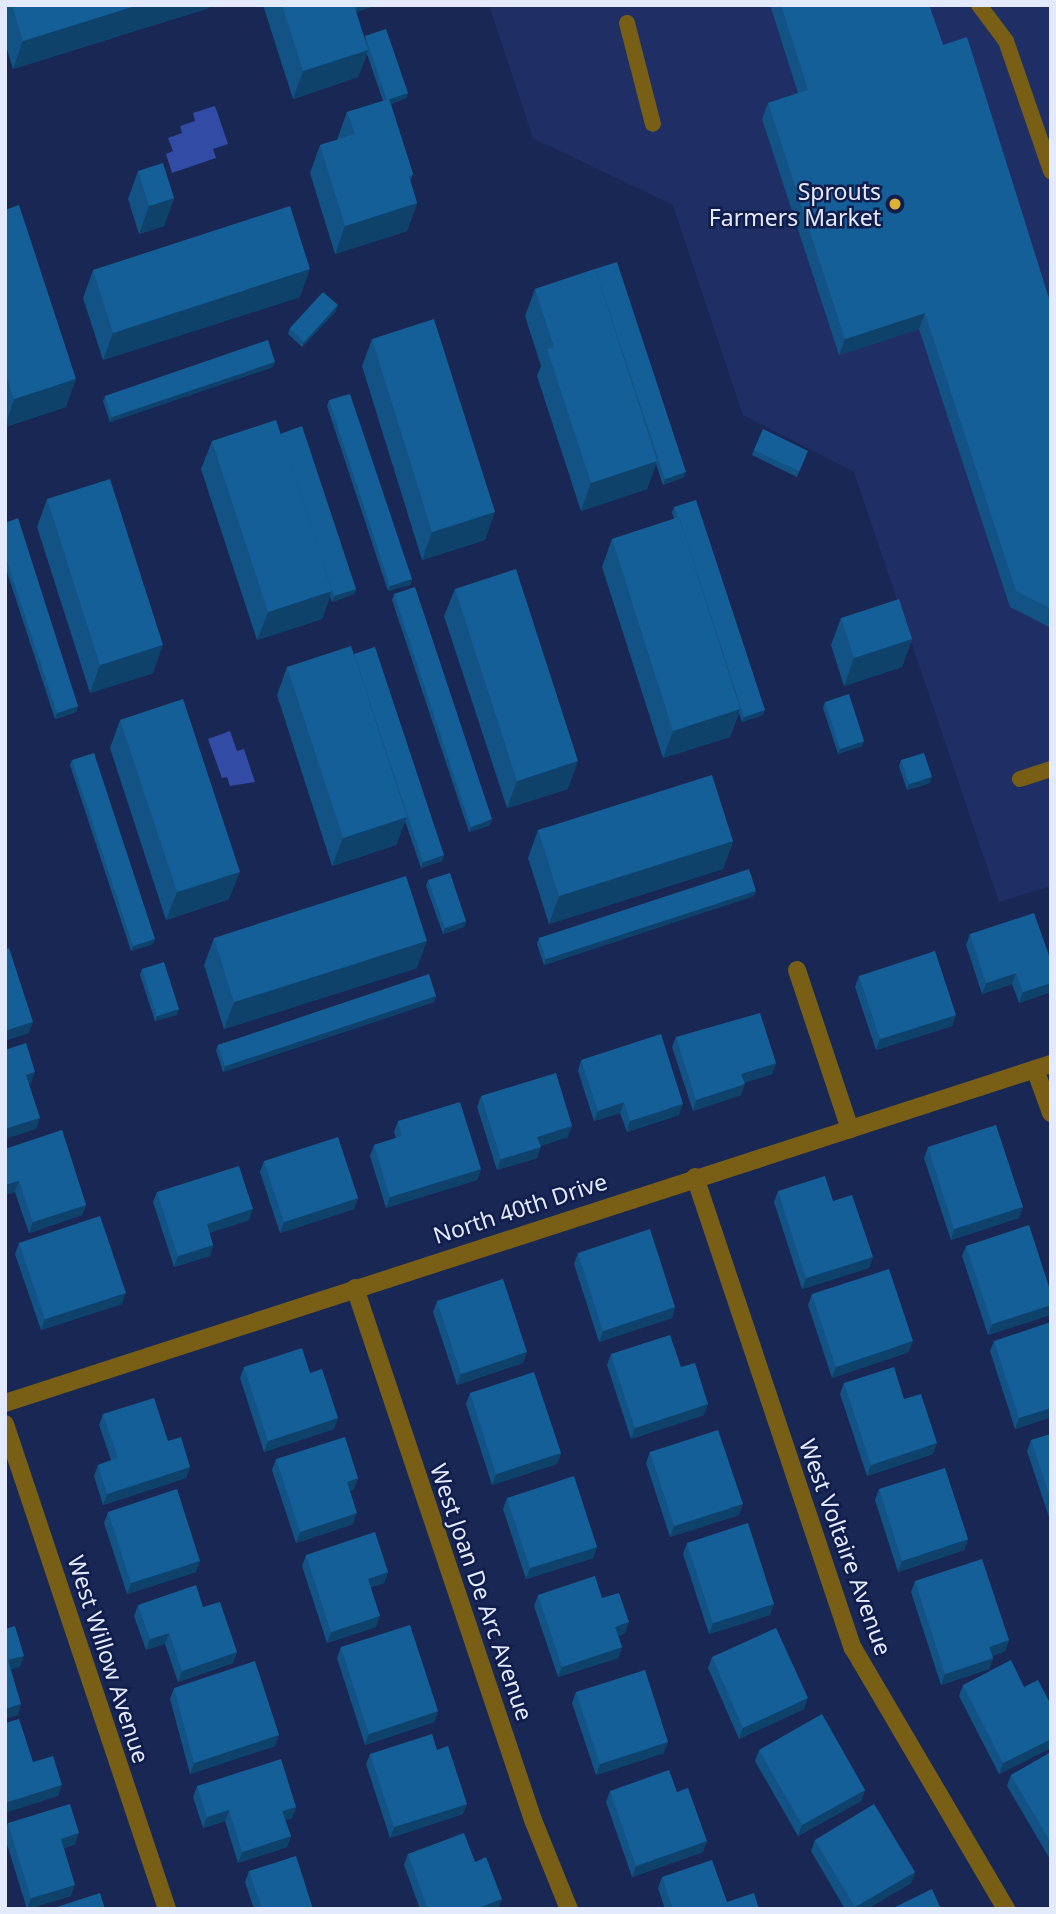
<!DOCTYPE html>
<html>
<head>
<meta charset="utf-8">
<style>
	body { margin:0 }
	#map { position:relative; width:1056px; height:1914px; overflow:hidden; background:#192755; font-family:"Noto Sans",sans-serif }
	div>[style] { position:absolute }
	.built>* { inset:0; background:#1f2f65 }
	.water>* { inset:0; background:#324ba4 }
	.service>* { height:16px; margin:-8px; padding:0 8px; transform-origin:8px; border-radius:8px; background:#785f15 }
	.minor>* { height:18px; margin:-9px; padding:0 9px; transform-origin:9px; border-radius:9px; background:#785f15 }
	.wall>* { inset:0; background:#125284 }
	.shaded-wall>* { inset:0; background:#0f426b }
	.building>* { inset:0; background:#155f99 }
	.dots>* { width:19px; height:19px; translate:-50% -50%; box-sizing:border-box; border:4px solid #101c4a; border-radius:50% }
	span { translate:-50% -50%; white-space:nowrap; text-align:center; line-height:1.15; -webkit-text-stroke:5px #101c4a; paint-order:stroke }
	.poi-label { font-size:23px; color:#e3eafd }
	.right { translate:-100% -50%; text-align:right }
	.street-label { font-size:23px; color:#e3eafd }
	.frame { position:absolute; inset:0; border:7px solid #e3eafd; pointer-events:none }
</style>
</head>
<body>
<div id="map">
	<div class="built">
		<div style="clip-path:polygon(489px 5px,1051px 5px,1051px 886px,999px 902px,854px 472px,743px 415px,673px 205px,533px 138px)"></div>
	</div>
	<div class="water">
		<div style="clip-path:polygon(215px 106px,228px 144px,213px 149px,216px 158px,172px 173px,166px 154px,173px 151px,168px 138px,182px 133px,180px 126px,195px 121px,193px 113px)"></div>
		<div style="clip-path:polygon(230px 731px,237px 751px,244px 749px,255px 782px,230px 786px,227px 777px,222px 778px,208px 739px)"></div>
	</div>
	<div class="service">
		<div style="left:979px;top:5px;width:45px;rotate:53.1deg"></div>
		<div style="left:1006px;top:41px;width:138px;rotate:70.9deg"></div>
		<div style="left:627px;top:23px;width:104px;rotate:75.6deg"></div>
		<div style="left:1020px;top:779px;width:33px;rotate:-18deg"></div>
	</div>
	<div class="minor">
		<div style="left:797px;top:970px;width:168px;rotate:71.6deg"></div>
		<div style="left:1035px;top:1069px;width:47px;rotate:70deg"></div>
		<div style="left:695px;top:1177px;width:497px;rotate:71.5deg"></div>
		<div style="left:853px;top:1648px;width:303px;rotate:59.6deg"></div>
		<div style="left:355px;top:1288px;width:561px;rotate:71.5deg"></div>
		<div style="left:533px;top:1820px;width:96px;rotate:68deg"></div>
		<div style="left:5px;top:1403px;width:1100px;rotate:-17.96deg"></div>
		<div style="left:5px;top:1424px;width:511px;rotate:71.53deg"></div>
	</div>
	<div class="wall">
		<div style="clip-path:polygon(5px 5px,210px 5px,209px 8px,13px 69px,5px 43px)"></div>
		<div style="clip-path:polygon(263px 5px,376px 5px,356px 12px,364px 37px,408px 93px,406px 98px,391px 104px,413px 174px,410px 181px,417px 203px,407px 231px,335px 254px,310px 173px,320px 145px,337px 140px,347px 112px,383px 101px,367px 54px,358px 77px,293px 99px)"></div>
		<div style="clip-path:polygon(770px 5px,929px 5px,943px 45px,1051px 305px,1051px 628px,1010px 607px,919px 329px,839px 355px,762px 119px,768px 103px,798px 93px)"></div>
		<div style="clip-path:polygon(138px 171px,174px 198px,164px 226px,139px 234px,128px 199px)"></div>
		<div style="clip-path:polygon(5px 210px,66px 407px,5px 427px)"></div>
		<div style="clip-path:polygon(595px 269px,684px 477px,663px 485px,656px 464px,647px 489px,581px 511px,537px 376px,541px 366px,525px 316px,535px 289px)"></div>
		<div style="clip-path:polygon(93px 270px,300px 297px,103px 360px,83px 298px)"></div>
		<div style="clip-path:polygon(336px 311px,302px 347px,288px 334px,290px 328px)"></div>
		<div style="clip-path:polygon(372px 339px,485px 540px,422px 560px,362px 366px)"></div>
		<div style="clip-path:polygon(273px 367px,110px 422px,103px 401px,105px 396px)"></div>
		<div style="clip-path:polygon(329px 400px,412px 579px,410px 585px,388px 591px,327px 406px)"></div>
		<div style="clip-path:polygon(763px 429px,806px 456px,797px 477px,752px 455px)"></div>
		<div style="clip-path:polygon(280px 434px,356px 589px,354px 594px,332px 602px,330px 596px,322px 619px,257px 640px,201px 469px,212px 441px)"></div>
		<div style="clip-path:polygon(47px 499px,153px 673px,90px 693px,37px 527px)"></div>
		<div style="clip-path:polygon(674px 507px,765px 710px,763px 715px,742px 722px,739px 713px,730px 737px,663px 758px,602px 567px,612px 539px,674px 519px,672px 512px)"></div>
		<div style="clip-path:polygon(5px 523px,78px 706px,76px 712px,55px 719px,5px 566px)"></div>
		<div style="clip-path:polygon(455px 589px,568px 789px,507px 808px,444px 616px)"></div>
		<div style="clip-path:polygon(394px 594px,490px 825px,469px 832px,392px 600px)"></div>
		<div style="clip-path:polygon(841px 618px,912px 639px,902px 667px,844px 686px,831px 645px)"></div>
		<div style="clip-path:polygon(354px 654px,444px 855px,442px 861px,421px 868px,405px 821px,396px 845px,332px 866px,277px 695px,287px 667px)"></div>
		<div style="clip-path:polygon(825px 702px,864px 741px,862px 746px,838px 754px,823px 708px)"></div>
		<div style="clip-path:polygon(120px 720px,229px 899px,166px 920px,110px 748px)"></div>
		<div style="clip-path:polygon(72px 760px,153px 944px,131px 951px,70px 765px)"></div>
		<div style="clip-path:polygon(901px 760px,930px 783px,907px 790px,899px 766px)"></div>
		<div style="clip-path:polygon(538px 830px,733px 841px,723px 869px,549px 924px,528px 858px)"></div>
		<div style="clip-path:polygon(428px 880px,466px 921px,464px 927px,443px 934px,426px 886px)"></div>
		<div style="clip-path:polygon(754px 896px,544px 965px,537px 944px,539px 938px)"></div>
		<div style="clip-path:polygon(970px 934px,1051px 961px,1051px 992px,1019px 1003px,1012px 984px,982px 994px,966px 945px)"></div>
		<div style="clip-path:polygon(214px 938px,417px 968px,224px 1029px,204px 965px)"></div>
		<div style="clip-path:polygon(142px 969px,179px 1009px,177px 1015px,155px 1021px,140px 975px)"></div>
		<div style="clip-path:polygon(859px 976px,956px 1015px,952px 1026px,876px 1050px,855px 987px)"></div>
		<div style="clip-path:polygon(436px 996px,434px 1002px,223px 1072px,216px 1050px,218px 1045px)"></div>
		<div style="clip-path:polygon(676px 1037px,776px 1063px,772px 1074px,744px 1083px,741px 1095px,693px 1111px,672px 1047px)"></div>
		<div style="clip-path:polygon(581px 1060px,679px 1115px,627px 1132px,620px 1113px,594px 1121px,578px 1071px)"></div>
		<div style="clip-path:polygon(481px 1096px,568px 1137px,540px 1146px,537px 1158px,497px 1170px,477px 1107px)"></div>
		<div style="clip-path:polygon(398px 1121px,481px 1169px,477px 1180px,386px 1208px,370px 1156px,374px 1145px,396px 1138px,394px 1132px)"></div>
		<div style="clip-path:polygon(62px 1130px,86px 1205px,82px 1215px,29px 1233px,15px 1192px,5px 1195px)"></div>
		<div style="clip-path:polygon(928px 1147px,1019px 1218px,951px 1240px,924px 1158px)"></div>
		<div style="clip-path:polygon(264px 1161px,358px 1198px,354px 1209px,280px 1233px,260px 1172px)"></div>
		<div style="clip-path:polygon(778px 1191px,833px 1201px,869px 1268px,802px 1289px,774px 1202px)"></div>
		<div style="clip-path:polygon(157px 1192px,249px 1220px,209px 1233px,213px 1245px,210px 1256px,174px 1267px,153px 1202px)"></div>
		<div style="clip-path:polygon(19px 1243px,122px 1304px,41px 1330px,15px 1254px)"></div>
		<div style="clip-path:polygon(966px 1246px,1051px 1293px,1050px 1315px,988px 1335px,962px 1256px)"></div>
		<div style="clip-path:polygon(578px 1253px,675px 1307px,672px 1318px,599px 1342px,574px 1264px)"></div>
		<div style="clip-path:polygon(812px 1294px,909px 1352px,832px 1378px,808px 1305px)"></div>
		<div style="clip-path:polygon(437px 1301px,523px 1363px,457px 1385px,433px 1312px)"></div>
		<div style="clip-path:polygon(994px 1341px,1051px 1417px,1015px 1429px,990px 1351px)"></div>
		<div style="clip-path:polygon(611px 1354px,681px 1367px,704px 1415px,631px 1439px,607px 1365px)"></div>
		<div style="clip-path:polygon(244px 1367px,310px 1373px,334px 1429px,264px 1452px,240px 1378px)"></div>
		<div style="clip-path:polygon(844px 1383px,904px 1399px,933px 1454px,867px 1476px,840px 1394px)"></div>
		<div style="clip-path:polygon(470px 1393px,561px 1453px,557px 1464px,492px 1485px,466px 1404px)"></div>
		<div style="clip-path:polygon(103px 1414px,168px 1441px,190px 1467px,186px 1478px,103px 1505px,94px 1476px,98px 1465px,111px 1460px,99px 1425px)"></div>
		<div style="clip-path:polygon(1051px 1434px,1051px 1523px,1027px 1451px,1031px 1440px)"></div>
		<div style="clip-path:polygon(650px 1452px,739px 1515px,670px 1537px,646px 1463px)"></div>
		<div style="clip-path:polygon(276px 1459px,358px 1478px,354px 1489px,350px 1491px,353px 1524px,296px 1543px,272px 1470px)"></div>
		<div style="clip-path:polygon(879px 1489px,968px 1539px,964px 1550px,898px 1572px,875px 1500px)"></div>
		<div style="clip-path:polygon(507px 1498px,597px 1547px,593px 1558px,526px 1579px,503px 1509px)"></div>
		<div style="clip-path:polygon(108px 1512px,196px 1572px,127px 1594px,104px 1523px)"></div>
		<div style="clip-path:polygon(687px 1543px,770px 1615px,709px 1634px,683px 1554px)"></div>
		<div style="clip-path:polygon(306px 1555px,388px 1572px,384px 1583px,371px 1587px,376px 1627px,327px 1643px,302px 1566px)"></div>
		<div style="clip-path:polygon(915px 1581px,1009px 1640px,1005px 1651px,992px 1656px,993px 1658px,989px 1669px,941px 1685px,911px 1592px)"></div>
		<div style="clip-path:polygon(538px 1595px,602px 1598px,625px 1633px,618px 1636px,622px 1647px,618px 1658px,558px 1677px,534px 1606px)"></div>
		<div style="clip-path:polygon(138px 1605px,237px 1652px,233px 1663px,178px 1682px,165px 1644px,146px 1650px,134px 1616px)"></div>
		<div style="clip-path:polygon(341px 1647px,438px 1711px,434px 1722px,365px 1745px,337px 1658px)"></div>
		<div style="clip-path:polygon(712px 1657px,804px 1709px,739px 1739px,708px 1668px)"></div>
		<div style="clip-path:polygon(963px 1685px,1024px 1687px,1051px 1705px,1051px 1748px,999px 1774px,959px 1696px)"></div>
		<div style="clip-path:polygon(174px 1688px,275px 1746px,190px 1774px,170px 1699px)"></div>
		<div style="clip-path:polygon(576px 1692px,664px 1753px,596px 1775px,572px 1703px)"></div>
		<div style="clip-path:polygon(437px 1750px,463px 1814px,390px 1838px,366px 1764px,370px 1754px)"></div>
		<div style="clip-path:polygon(759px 1750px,865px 1790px,861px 1801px,798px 1836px,755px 1761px)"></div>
		<div style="clip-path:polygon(1051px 1752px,1051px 1861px,1007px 1786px,1011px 1775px)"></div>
		<div style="clip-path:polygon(197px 1786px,296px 1807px,292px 1818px,285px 1820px,291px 1836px,287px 1847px,238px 1863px,225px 1821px,203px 1828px,193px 1797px)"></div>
		<div style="clip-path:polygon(610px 1791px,677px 1792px,703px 1852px,632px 1877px,606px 1802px)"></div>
		<div style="clip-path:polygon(8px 1823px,75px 1844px,64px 1848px,71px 1896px,27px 1909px,5px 1838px,5px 1830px)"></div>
		<div style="clip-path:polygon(815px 1840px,915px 1872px,911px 1883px,867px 1909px,845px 1909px,811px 1851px)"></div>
		<div style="clip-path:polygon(408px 1854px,498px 1909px,420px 1909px,404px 1865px)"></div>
		<div style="clip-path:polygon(249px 1871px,313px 1909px,254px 1909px,245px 1882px)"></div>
		<div style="clip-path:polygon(662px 1877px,727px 1902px,759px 1909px,665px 1909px,658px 1888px)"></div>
	</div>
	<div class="shaded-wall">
		<div style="clip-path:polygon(138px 5px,210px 5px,209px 8px,13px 69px,23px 41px)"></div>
		<div style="clip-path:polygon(363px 5px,376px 5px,355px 13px,357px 7px)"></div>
		<div style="clip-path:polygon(368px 50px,358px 77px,293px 99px,303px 71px)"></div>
		<div style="clip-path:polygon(408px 93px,406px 98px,385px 106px,387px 100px)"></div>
		<div style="clip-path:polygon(174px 198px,164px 226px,139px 234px,149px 206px)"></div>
		<div style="clip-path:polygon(417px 203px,407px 231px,335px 254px,345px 226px)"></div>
		<div style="clip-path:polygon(310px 269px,300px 297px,103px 360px,113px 333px)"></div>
		<div style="clip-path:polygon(338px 305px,336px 311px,302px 347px,304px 342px)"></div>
		<div style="clip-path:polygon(925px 313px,919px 329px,839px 355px,845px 339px)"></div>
		<div style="clip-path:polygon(275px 362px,273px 367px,110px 422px,112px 417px)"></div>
		<div style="clip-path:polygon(76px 379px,66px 407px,5px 427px,14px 399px)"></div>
		<div style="clip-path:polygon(657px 461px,647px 489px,581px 511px,591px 483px)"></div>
		<div style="clip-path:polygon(686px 472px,684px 477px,663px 485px,665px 479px)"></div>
		<div style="clip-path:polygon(495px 512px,485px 540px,422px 560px,432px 532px)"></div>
		<div style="clip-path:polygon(412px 579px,410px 585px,388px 591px,390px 586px)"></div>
		<div style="clip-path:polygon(356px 589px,354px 594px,332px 602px,334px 596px)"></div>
		<div style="clip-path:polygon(332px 591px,322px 619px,257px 640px,268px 612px)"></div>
		<div style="clip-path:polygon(912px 639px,902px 667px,844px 686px,854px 658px)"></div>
		<div style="clip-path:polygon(163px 645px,153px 673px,90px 693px,100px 665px)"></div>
		<div style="clip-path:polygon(78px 706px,76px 712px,55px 719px,57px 713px)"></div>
		<div style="clip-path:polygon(740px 709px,730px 737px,663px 758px,673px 731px)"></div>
		<div style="clip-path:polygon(765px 710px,763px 715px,742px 722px,744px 717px)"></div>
		<div style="clip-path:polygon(864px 741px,862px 746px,838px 754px,840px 749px)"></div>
		<div style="clip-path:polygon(578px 761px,568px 789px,507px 808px,517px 781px)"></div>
		<div style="clip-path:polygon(932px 777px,930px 783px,907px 790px,909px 784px)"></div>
		<div style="clip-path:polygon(407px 817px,396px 845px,332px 866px,343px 838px)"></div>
		<div style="clip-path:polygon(492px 819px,490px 825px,469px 832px,471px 827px)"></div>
		<div style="clip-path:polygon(733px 841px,723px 869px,549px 924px,559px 896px)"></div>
		<div style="clip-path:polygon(444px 855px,442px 861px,421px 868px,423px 862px)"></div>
		<div style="clip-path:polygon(240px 872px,229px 899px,166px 920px,177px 892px)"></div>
		<div style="clip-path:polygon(756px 891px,754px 896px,544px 965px,546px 959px)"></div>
		<div style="clip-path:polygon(466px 921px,464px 927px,443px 934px,445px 928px)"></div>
		<div style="clip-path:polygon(155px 939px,153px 944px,131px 951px,133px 946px)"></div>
		<div style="clip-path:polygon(427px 941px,417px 968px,224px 1029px,234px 1002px)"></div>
		<div style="clip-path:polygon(1016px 973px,1012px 984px,982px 994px,986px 983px)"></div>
		<div style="clip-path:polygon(1051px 983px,1051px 992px,1019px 1003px,1023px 992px)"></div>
		<div style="clip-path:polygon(436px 996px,434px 1002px,223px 1072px,225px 1066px)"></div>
		<div style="clip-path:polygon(179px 1009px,177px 1015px,155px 1021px,157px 1016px)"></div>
		<div style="clip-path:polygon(956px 1015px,952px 1026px,876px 1050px,880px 1039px)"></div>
		<div style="clip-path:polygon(33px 1022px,29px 1033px,5px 1041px,5px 1031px)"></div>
		<div style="clip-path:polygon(776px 1063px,772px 1074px,737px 1085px,741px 1074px)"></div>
		<div style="clip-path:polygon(35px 1072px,31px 1083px,22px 1086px,26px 1075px)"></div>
		<div style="clip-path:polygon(745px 1084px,741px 1095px,693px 1111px,696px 1100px)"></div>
		<div style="clip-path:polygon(624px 1102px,620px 1113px,594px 1121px,598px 1111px)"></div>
		<div style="clip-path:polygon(683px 1104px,679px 1115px,627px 1132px,630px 1121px)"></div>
		<div style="clip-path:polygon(40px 1118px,36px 1129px,5px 1139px,5px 1129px)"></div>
		<div style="clip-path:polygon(572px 1126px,568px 1137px,533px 1148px,537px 1137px)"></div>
		<div style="clip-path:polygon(541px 1147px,537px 1158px,497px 1170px,501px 1159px)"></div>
		<div style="clip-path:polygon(481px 1169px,477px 1180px,386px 1208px,390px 1197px)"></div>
		<div style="clip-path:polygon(19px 1181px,15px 1192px,5px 1195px,5px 1185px)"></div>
		<div style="clip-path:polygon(358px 1198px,354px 1209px,280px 1233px,284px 1222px)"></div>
		<div style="clip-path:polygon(86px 1205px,82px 1215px,29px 1233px,33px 1222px)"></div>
		<div style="clip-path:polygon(1023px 1207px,1019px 1218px,951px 1240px,954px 1229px)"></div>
		<div style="clip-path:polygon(253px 1209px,249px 1220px,203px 1235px,207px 1224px)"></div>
		<div style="clip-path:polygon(213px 1245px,210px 1256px,174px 1267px,178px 1256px)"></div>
		<div style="clip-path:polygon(873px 1257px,869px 1268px,802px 1289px,806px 1278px)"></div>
		<div style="clip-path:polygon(126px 1293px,122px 1304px,41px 1330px,45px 1319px)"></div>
		<div style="clip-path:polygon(1051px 1305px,1050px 1315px,988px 1335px,992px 1324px)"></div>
		<div style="clip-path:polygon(675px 1307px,672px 1318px,599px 1342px,603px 1331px)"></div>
		<div style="clip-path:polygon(913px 1341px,909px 1352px,832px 1378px,836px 1367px)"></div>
		<div style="clip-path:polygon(527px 1352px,523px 1363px,457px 1385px,461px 1374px)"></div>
		<div style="clip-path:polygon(708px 1404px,704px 1415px,631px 1439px,635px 1428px)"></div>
		<div style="clip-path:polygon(1051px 1408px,1051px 1417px,1015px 1429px,1019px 1418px)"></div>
		<div style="clip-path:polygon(338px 1418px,334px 1429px,264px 1452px,268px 1441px)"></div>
		<div style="clip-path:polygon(937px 1443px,933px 1454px,867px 1476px,871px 1465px)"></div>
		<div style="clip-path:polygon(561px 1453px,557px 1464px,492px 1485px,496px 1474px)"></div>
		<div style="clip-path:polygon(190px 1467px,186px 1478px,103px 1505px,107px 1494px)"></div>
		<div style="clip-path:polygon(358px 1478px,354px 1489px,343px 1493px,347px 1482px)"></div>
		<div style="clip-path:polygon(743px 1504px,739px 1515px,670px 1537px,674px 1526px)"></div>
		<div style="clip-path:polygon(357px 1513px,353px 1524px,296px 1543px,300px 1532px)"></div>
		<div style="clip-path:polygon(968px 1539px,964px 1550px,898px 1572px,902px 1561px)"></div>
		<div style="clip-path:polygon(597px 1547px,593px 1558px,526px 1579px,530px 1568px)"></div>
		<div style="clip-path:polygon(200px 1561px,196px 1572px,127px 1594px,131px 1583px)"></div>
		<div style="clip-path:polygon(388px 1572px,384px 1583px,364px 1590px,368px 1579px)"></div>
		<div style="clip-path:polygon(774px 1604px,770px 1615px,709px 1634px,713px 1623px)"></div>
		<div style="clip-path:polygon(380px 1616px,376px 1627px,327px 1643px,331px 1632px)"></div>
		<div style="clip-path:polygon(629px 1622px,625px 1633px,611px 1638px,615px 1627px)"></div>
		<div style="clip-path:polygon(169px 1633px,165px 1644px,146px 1650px,150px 1639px)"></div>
		<div style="clip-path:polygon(1009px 1640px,1005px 1651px,985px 1658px,989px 1647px)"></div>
		<div style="clip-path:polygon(622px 1647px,618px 1658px,558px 1677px,562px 1667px)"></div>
		<div style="clip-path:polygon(237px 1652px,233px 1663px,178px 1682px,182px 1671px)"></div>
		<div style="clip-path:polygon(24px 1656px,20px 1667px,5px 1671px,8px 1660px)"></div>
		<div style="clip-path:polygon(993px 1658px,989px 1669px,941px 1685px,945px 1674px)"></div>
		<div style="clip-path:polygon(808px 1698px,804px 1709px,739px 1739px,743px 1728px)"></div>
		<div style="clip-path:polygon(21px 1704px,18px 1715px,5px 1719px,5px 1709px)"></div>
		<div style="clip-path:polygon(438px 1711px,434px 1722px,365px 1745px,369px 1734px)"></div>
		<div style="clip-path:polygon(279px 1735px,275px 1746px,190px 1774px,194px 1763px)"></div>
		<div style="clip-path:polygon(1051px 1739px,1051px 1748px,999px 1774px,1003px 1763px)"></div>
		<div style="clip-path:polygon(668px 1742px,664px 1753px,596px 1775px,600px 1764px)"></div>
		<div style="clip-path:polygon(62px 1785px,58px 1796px,5px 1813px,5px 1803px)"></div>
		<div style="clip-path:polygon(865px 1790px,861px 1801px,798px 1836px,802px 1825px)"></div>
		<div style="clip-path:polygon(467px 1804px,463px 1814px,390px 1838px,394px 1827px)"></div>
		<div style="clip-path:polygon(296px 1807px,292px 1818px,279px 1822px,282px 1811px)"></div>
		<div style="clip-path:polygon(229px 1810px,225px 1821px,203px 1828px,207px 1817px)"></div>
		<div style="clip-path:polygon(79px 1833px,75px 1844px,57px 1850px,61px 1839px)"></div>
		<div style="clip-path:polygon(291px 1836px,287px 1847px,238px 1863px,242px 1852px)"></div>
		<div style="clip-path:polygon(707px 1841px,703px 1852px,632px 1877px,636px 1866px)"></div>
		<div style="clip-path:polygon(915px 1872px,911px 1883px,867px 1909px,854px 1909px,855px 1907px)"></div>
		<div style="clip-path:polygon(75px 1885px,71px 1896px,27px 1909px,31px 1898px)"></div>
		<div style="clip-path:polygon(502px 1899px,498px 1909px,476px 1909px)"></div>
	</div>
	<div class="building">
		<div style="clip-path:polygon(12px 5px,138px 5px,23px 41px)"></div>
		<div style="clip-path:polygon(282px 5px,354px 5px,368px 50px,303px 71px)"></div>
		<div style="clip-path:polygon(781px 5px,929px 5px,943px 45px,967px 37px,1051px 305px,1051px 609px,1016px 591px,925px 313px,845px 339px,768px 103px,808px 90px)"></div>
		<div style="clip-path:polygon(386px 29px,408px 93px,387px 100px,365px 36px)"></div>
		<div style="clip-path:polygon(389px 99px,413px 174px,409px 176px,417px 203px,345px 226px,320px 145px,355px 134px,347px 112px)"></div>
		<div style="clip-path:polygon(163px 163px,174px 198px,149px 206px,138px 171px)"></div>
		<div style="clip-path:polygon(19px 205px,76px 379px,14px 399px,5px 372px,5px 210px)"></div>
		<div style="clip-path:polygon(290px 206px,310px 269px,113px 333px,93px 270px)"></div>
		<div style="clip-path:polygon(617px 262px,686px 472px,665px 479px,595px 269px)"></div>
		<div style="clip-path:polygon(595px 269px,657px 461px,591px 483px,547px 349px,554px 347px,535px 289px)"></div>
		<div style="clip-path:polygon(323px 292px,338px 305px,304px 342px,290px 328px)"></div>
		<div style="clip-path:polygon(434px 319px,495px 512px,432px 532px,372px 339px)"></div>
		<div style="clip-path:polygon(268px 340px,275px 362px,112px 417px,105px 396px)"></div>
		<div style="clip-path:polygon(350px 394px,412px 579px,390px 586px,329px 400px)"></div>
		<div style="clip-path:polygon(276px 420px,332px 591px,268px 612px,212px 441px)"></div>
		<div style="clip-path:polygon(302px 426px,356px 589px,334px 596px,280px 434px)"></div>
		<div style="clip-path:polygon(763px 429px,808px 451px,799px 471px,754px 450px)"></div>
		<div style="clip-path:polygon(110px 479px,163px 645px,100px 665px,47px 499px)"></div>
		<div style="clip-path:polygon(696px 500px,765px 710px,744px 717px,679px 517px,678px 518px,674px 507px)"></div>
		<div style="clip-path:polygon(679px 517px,740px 709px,673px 731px,612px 539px)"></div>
		<div style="clip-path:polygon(18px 518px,78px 706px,57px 713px,5px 555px,5px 523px)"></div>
		<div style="clip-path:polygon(516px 569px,578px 761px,517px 781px,455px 589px)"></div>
		<div style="clip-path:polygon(415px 587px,492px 819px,471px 827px,394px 594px)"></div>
		<div style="clip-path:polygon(899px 599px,912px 639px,854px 658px,841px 618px)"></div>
		<div style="clip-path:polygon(351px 646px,407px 817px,343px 838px,287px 667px)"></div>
		<div style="clip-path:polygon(375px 647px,444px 855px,423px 862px,354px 654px)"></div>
		<div style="clip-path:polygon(849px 694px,864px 741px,840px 749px,825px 702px)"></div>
		<div style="clip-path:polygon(183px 699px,240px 872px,177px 892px,120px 720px)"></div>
		<div style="clip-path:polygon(94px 753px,155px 939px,133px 946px,72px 760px)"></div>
		<div style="clip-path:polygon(924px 753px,932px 777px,909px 784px,901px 760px)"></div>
		<div style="clip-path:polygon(712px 775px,733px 841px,559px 896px,538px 830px)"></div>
		<div style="clip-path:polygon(749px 869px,756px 891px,546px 959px,539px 938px)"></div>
		<div style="clip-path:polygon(450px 873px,466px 921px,445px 928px,428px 880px)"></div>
		<div style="clip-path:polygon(406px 876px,427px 941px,234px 1002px,214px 938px)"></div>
		<div style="clip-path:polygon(1034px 913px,1051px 961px,1051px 983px,1023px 992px,1016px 973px,986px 983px,970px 934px)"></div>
		<div style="clip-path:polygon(9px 948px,33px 1022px,5px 1031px,5px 950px)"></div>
		<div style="clip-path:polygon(935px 951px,956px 1015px,880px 1039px,859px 976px)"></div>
		<div style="clip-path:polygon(164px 962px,179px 1009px,157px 1016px,142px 969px)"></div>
		<div style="clip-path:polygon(429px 974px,436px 996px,225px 1066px,218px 1045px)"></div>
		<div style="clip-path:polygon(760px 1013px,776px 1063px,741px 1074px,745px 1084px,696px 1100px,676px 1037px)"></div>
		<div style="clip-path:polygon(661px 1034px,683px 1104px,630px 1121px,624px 1102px,598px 1111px,581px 1060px)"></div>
		<div style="clip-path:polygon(26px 1043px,35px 1072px,26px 1075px,40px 1118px,5px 1129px,5px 1050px)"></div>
		<div style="clip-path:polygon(556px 1073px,572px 1126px,537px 1137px,541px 1147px,501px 1159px,481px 1096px)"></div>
		<div style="clip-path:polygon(460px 1102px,481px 1169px,390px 1197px,374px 1145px,402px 1136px,398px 1121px)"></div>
		<div style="clip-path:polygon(996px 1125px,1023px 1207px,954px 1229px,928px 1147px)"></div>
		<div style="clip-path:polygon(62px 1130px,86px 1205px,33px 1222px,19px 1181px,5px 1185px,5px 1149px)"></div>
		<div style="clip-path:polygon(338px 1137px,358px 1198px,284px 1222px,264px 1161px)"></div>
		<div style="clip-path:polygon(239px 1166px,253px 1209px,207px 1224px,213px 1245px,178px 1256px,157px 1192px)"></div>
		<div style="clip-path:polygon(825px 1176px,833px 1201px,852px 1195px,873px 1257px,806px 1278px,778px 1191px)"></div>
		<div style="clip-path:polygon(100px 1216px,126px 1293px,45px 1319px,19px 1243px)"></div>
		<div style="clip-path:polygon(1029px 1225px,1051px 1293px,1051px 1305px,992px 1324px,966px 1246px)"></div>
		<div style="clip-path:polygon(650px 1229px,675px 1307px,603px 1331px,578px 1253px)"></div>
		<div style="clip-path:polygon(889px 1269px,913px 1341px,836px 1367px,812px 1294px)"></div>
		<div style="clip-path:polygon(503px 1279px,527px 1352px,461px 1374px,437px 1301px)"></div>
		<div style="clip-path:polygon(1051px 1322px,1051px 1408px,1019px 1418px,994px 1341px)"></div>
		<div style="clip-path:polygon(670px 1335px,681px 1367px,695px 1363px,708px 1404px,635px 1428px,611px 1354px)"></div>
		<div style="clip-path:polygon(302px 1348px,310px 1373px,322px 1369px,338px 1418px,268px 1441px,244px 1367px)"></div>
		<div style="clip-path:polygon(894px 1367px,904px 1399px,921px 1394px,937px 1443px,871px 1465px,844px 1383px)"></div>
		<div style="clip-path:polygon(534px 1372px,561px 1453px,496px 1474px,470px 1393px)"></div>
		<div style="clip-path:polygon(154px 1398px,168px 1441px,181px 1437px,190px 1467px,107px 1494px,98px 1465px,118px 1458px,103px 1414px)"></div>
		<div style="clip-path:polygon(718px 1430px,743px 1504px,674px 1526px,650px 1452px)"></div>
		<div style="clip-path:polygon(1051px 1434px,1051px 1500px,1031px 1440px)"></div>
		<div style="clip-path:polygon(345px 1437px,358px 1478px,347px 1482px,357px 1513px,300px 1532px,276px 1459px)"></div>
		<div style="clip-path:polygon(945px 1468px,968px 1539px,902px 1561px,879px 1489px)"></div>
		<div style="clip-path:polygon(574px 1476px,597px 1547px,530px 1568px,507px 1498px)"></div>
		<div style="clip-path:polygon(177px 1489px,200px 1561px,131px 1583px,108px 1512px)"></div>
		<div style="clip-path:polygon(748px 1523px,774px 1604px,713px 1623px,687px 1543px)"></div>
		<div style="clip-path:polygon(375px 1532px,388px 1572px,368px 1579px,380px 1616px,331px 1632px,306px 1555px)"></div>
		<div style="clip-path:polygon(982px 1559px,1009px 1640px,989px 1647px,993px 1658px,945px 1674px,915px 1581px)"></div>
		<div style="clip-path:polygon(595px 1576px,602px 1598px,619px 1593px,629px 1622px,615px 1627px,622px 1647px,562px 1667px,538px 1595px)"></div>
		<div style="clip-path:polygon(196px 1585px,203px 1607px,220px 1602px,237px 1652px,182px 1671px,169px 1633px,150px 1639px,138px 1605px)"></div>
		<div style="clip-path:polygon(410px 1625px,438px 1711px,369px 1734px,341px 1647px)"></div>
		<div style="clip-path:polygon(15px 1626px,24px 1656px,8px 1660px,21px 1704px,5px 1709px,5px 1629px)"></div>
		<div style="clip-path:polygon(776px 1628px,808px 1698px,743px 1728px,712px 1657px)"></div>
		<div style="clip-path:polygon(1011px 1660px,1024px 1687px,1038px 1680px,1051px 1705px,1051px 1739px,1003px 1763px,963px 1685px)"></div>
		<div style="clip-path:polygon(255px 1661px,279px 1735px,194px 1763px,174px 1688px)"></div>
		<div style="clip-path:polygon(645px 1670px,668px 1742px,600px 1764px,576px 1692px)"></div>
		<div style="clip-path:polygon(822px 1714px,865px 1790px,802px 1825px,759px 1750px)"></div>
		<div style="clip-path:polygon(19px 1719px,33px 1762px,53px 1756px,62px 1785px,5px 1803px,5px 1723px)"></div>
		<div style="clip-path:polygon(432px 1734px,437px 1750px,448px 1746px,467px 1804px,394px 1827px,370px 1754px)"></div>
		<div style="clip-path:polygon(1051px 1752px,1051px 1843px,1011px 1775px)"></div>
		<div style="clip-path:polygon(281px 1759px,296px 1807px,282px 1811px,291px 1836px,242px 1852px,229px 1810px,207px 1817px,197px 1786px)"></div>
		<div style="clip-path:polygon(669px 1770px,677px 1792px,688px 1788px,707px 1841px,636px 1866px,610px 1791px)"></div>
		<div style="clip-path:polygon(70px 1804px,79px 1833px,61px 1839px,75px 1885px,31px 1898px,8px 1823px)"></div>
		<div style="clip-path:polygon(874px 1804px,915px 1872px,855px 1907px,815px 1840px)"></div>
		<div style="clip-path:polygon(464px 1833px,475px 1862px,486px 1857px,502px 1899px,476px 1909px,428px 1909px,408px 1854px)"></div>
		<div style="clip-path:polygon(296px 1856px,313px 1909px,262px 1909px,249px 1871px)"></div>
		<div style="clip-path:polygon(712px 1860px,727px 1902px,754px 1893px,759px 1909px,673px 1909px,662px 1877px)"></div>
		<div style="clip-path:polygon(932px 1889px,941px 1909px,891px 1909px)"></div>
		<div style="clip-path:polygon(100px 1893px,105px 1909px,51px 1909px)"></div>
	</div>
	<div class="dots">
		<div style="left:895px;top:204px;background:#ddb133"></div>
	</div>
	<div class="poi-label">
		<span class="right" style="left:881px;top:204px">Sprouts<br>Farmers Market</span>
	</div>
	<div class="street-label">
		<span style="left:520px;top:1208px;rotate:-18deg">North 40th Drive</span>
		<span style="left:846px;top:1547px;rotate:70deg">West Voltaire Avenue</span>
		<span style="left:482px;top:1592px;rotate:71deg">West Joan De Arc Avenue</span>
		<span style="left:109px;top:1659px;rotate:72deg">West Willow Avenue</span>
	</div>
	<div class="frame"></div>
</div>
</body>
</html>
